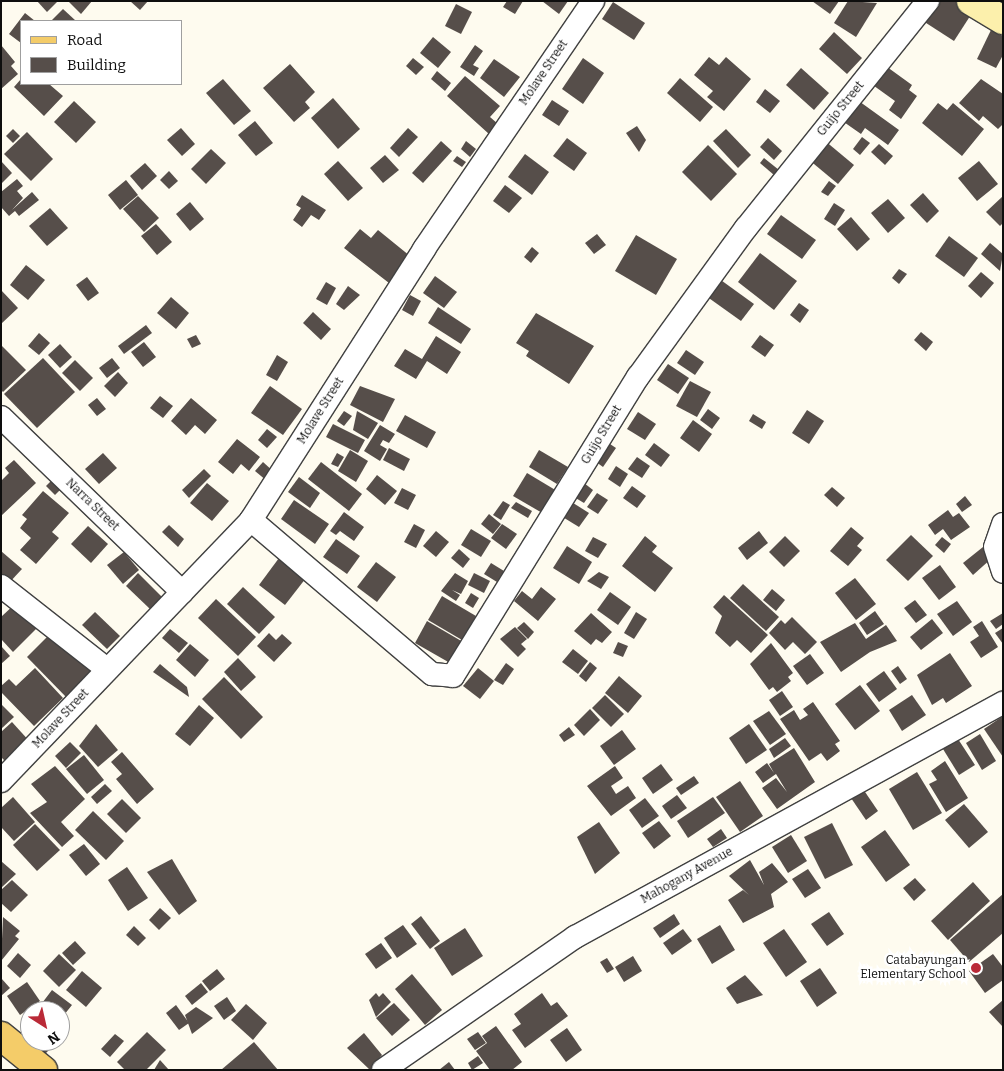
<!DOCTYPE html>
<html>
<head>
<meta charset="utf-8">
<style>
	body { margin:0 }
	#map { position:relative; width:1004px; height:1071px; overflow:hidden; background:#fefbef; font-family:Bitter,serif }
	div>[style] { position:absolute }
	.building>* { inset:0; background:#564e4a }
	.roads { filter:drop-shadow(1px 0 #414141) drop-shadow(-1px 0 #414141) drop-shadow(0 1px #414141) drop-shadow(0 -1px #414141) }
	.street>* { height:22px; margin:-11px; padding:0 11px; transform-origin:11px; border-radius:11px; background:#fff }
	.secondary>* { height:28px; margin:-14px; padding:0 14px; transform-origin:14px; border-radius:14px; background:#fcf0ac }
	.primary>* { height:28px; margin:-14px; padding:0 14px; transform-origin:14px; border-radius:14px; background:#f4cc69 }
	.dots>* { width:14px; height:14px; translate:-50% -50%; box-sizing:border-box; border:2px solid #fff; border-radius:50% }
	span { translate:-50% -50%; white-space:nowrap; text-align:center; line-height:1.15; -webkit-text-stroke:5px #fff; paint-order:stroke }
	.street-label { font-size:12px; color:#0e0e0e }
	.poi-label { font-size:12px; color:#0e0e0e }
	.right { translate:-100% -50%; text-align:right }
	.frame { position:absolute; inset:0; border:2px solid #0e0e0e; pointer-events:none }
	.legend { position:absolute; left:20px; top:20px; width:162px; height:65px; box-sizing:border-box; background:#fff; border:1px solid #9f9f9f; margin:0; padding:6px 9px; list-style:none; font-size:15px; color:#0e0e0e }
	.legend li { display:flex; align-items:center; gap:10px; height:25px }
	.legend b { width:25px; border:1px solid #9f9f9f }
	.north { position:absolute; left:20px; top:1001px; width:50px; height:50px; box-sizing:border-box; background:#fff; border:1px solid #9f9f9f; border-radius:50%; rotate:145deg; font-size:14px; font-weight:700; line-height:20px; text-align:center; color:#0e0e0e }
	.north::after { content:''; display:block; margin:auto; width:18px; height:22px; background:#ba2a37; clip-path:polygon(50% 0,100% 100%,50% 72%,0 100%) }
</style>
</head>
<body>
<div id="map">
	<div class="building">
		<div style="clip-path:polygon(37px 1px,58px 1px,47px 12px)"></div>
		<div style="clip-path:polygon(68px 1px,92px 1px,81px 14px)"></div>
		<div style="clip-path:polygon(130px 1px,148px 1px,140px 10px)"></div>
		<div style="clip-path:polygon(507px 1px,523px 1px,515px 14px,503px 7px)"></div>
		<div style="clip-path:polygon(542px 1px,568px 1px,559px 14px)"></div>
		<div style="clip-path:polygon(812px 1px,839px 1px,830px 14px)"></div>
		<div style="clip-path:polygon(848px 1px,877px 3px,856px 37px,834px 23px)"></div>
		<div style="clip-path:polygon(935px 1px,961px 1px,974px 10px,954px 41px,923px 21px)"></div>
		<div style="clip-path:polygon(613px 2px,645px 23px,634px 40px,602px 19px)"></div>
		<div style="clip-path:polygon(456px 4px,472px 12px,461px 34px,445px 26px)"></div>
		<div style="clip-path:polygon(63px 9px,76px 21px,51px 21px)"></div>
		<div style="clip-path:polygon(25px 13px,35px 21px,21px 21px,21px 43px,9px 34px)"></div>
		<div style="clip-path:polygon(991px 30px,1003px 36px,1003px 55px,996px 68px,977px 59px)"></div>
		<div style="clip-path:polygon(834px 32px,862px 58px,847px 74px,819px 49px)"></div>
		<div style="clip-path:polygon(433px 37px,451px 52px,438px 68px,420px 53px)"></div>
		<div style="clip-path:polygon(1px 45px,15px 62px,11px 66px,18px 74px,1px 89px)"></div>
		<div style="clip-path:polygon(475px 45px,483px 51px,473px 65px,479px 68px,474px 76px,460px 67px)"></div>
		<div style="clip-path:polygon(709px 57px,719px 65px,726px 57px,751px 79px,724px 111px,707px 97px,713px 91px,694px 75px)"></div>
		<div style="clip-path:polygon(413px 58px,424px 67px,416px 75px,406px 66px)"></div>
		<div style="clip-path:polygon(583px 58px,604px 73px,583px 104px,562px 89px)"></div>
		<div style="clip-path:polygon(494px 59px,520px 77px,504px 97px,480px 78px)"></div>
		<div style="clip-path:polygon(290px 64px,315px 92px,305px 102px,310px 108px,294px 122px,263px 88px)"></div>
		<div style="clip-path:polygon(883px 64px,912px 85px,909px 90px,917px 96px,901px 119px,889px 110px,895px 101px,870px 83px)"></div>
		<div style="clip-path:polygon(801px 68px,829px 93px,814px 110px,786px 85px)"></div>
		<div style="clip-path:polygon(437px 71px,451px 83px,445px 91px,431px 79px)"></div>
		<div style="clip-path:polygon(465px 76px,500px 106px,490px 117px,498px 124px,489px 134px,447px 96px)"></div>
		<div style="clip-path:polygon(680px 78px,713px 107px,700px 122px,667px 93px)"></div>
		<div style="clip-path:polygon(21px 79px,21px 84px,49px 84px,63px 96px,44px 116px,14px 87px)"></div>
		<div style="clip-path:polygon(223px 79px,251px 111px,234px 125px,206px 93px)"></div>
		<div style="clip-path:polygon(981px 79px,1003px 94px,1003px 124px,998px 129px,983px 116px,979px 121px,959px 103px)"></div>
		<div style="clip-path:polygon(765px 89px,780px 101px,770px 113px,756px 102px)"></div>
		<div style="clip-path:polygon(333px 98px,360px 129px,338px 149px,311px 118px)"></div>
		<div style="clip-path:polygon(856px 99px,899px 130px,888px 145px,865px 128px,861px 134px,841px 120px)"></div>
		<div style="clip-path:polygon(552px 100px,569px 111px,559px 126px,542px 115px)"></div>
		<div style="clip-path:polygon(74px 101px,96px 122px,76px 143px,54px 122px)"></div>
		<div style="clip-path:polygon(938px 103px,947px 110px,953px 103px,984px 129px,962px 156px,922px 123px)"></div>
		<div style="clip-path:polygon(255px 121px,273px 143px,256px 156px,238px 135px)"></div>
		<div style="clip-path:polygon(637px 126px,646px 140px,639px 152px,626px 133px)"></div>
		<div style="clip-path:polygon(181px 128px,195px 144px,182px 156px,167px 140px)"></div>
		<div style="clip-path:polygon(408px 128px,418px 137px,399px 157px,390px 148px)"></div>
		<div style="clip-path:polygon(13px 129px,20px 136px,13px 143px,6px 136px)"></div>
		<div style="clip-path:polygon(726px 129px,751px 155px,738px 168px,713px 141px)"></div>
		<div style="clip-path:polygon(27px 132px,53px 159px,31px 181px,4px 154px)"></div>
		<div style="clip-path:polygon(862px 137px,870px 143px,860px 155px,853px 149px)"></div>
		<div style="clip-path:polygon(567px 138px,587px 153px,574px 171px,553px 156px)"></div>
		<div style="clip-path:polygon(768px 138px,782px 151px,774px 160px,760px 147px)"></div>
		<div style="clip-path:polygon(824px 140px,854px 165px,838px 184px,808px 159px)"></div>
		<div style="clip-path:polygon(441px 141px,452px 151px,423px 183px,412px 173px)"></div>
		<div style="clip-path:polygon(466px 141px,476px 149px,470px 157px,461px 149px)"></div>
		<div style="clip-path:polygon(879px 144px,893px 156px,885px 165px,871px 152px)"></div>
		<div style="clip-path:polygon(708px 145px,737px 174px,711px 201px,682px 172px)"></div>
		<div style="clip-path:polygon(211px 149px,226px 163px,206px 184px,191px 169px)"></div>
		<div style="clip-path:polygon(525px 154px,549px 172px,532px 195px,508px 177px)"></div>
		<div style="clip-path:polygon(385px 155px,399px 170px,383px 183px,370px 168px)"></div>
		<div style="clip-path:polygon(457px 156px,466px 162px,462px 167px,453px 161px)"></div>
		<div style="clip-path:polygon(764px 158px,779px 170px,774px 175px,760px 163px)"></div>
		<div style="clip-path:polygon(1px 161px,12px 173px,1px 184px)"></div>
		<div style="clip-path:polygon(338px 161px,363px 188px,348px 201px,324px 174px)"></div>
		<div style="clip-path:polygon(979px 161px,998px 184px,977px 201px,958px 178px)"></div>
		<div style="clip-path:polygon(145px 163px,157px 176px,142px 190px,130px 176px)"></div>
		<div style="clip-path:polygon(169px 171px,178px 181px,169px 189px,160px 180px)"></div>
		<div style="clip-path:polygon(17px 179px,23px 186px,17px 191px,23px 198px,12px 210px,32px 192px,39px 200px,19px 216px,15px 211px,9px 216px,1px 207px,1px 192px)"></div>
		<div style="clip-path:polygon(126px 180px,138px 195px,120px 210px,108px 195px)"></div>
		<div style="clip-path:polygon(829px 181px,836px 186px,828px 196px,821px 192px)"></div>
		<div style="clip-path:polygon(505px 185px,522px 198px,509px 213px,493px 201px)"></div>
		<div style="clip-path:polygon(923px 193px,939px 211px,927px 223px,910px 205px)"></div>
		<div style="clip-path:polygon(302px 195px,326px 210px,319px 220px,311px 215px,302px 227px,293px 220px,301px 208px,296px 205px)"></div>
		<div style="clip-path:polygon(138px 196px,159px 218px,144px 232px,123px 209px)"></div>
		<div style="clip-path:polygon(1003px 196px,1003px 223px,1000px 226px,986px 212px)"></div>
		<div style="clip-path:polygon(888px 199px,905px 218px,888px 233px,871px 213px)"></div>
		<div style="clip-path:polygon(190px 202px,204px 219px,190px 231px,176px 214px)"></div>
		<div style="clip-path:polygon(834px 203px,845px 210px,835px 226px,824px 219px)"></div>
		<div style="clip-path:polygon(50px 208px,68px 228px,47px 246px,29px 226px)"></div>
		<div style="clip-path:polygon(781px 215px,816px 240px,802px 259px,767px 234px)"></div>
		<div style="clip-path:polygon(851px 217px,870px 239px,857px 251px,837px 229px)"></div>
		<div style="clip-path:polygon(156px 224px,172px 242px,157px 255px,141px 236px)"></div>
		<div style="clip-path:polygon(360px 229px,371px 238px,378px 230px,410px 256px,389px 283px,344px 248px)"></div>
		<div style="clip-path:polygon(597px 234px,606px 245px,594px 254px,585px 243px)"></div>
		<div style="clip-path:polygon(636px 235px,677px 259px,656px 295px,615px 271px)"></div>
		<div style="clip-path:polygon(949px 236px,978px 258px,964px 277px,935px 256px)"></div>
		<div style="clip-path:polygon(990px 243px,1003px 254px,1000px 271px,981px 254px)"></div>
		<div style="clip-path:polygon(532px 247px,539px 253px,531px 263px,524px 257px)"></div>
		<div style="clip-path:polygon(760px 253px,797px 281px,774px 310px,738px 282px)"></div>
		<div style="clip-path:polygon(26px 265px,45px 280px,28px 300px,10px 285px)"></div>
		<div style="clip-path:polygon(899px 269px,907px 274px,899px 284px,892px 278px)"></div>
		<div style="clip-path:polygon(981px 272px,994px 283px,981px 298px,968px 286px)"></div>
		<div style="clip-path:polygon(435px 276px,457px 292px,444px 308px,423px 293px)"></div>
		<div style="clip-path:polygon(87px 277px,99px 293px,88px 301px,76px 285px)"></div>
		<div style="clip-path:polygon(718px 278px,754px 304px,741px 321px,706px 296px)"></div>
		<div style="clip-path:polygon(326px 282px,336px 288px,327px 305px,316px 299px)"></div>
		<div style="clip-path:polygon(348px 286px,360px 295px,344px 310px,336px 304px)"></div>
		<div style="clip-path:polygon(1px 290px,18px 308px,1px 324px)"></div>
		<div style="clip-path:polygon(410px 295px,421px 301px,413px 316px,402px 310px)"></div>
		<div style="clip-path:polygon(171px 297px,189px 313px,176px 329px,157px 313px)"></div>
		<div style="clip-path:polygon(799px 303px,809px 310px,800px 323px,790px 315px)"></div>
		<div style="clip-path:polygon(438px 307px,471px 329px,461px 344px,428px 323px)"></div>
		<div style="clip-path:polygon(313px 312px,331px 329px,321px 340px,303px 323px)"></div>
		<div style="clip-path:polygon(536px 313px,594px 346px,569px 384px,526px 356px,529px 351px,516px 343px)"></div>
		<div style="clip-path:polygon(146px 325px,152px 333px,124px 354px,118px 346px)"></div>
		<div style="clip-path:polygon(921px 332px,933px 342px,926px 351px,914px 340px)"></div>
		<div style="clip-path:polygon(39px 333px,50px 343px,39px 355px,28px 346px)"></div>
		<div style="clip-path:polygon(196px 335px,201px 344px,192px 348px,187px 339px)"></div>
		<div style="clip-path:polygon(760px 335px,774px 345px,765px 357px,751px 347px)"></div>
		<div style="clip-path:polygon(436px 336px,461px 352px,447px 374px,427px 361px,416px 379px,394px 366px,405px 349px,422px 359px)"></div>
		<div style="clip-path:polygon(144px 342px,156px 357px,143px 367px,131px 352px)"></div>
		<div style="clip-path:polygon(60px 344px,72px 357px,60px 368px,48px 355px)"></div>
		<div style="clip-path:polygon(1px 345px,26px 370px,3px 392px,1px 390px)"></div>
		<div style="clip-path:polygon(686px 350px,704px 362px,695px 375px,677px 363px)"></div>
		<div style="clip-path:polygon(277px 355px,288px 362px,277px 381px,266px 375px)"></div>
		<div style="clip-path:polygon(43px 358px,75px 392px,37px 428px,4px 394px)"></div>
		<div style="clip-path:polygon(112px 358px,120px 368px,107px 378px,99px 368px)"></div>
		<div style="clip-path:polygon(75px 360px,93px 378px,80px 391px,62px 373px)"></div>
		<div style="clip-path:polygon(668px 364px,689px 378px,678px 394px,657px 380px)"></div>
		<div style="clip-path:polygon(118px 372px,128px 383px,115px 397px,104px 386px)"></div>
		<div style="clip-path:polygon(690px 381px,711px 392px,697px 417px,676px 406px)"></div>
		<div style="clip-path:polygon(270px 386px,302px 409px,283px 435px,251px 413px)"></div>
		<div style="clip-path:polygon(360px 386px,395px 399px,383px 422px,350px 405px)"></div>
		<div style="clip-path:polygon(160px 396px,173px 406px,163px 418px,150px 408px)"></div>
		<div style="clip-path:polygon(97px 398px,106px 409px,97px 416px,88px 405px)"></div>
		<div style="clip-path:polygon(191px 398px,217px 420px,205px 434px,195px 425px,186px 435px,171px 421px)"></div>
		<div style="clip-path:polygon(708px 409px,720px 418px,712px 429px,700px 420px)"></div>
		<div style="clip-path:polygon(807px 410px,824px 421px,809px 444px,792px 433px)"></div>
		<div style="clip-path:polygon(344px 411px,352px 416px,344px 426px,337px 421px)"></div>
		<div style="clip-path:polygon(357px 411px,378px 423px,368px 439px,353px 430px)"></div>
		<div style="clip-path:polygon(638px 412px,656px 424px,645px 440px,627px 429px)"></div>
		<div style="clip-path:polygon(753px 414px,766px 422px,762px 429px,749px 421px)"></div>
		<div style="clip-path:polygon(405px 415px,436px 432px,427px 448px,396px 431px)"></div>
		<div style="clip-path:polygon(693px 420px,712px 434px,699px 452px,680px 438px)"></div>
		<div style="clip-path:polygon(333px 424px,365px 440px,358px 453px,326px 437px)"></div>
		<div style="clip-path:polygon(380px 425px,395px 434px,389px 443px,383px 440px,380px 445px,387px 449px,380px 461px,364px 451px)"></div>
		<div style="clip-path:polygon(267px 429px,277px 437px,267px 448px,258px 440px)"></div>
		<div style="clip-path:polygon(237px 439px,260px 457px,249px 471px,241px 464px,233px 474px,218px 462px)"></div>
		<div style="clip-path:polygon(604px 440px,616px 448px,603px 467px,592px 459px)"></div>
		<div style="clip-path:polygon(654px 443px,670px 455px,661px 467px,645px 455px)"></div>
		<div style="clip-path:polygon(389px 448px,410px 459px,404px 471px,383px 460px)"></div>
		<div style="clip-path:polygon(350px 450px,368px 461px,356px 482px,338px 471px)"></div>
		<div style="clip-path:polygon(539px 450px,568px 467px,557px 484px,529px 467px)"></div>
		<div style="clip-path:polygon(103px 453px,117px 468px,99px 484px,85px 469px)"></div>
		<div style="clip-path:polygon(337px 453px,344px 457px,338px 467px,331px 464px)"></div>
		<div style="clip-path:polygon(637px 457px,650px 466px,642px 478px,628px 469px)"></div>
		<div style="clip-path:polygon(14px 460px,36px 483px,1px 516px,1px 481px,9px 473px,5px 468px)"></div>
		<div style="clip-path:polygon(263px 462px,274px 472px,267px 481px,255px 471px)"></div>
		<div style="clip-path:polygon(321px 462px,362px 494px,349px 511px,308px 479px)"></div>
		<div style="clip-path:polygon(616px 466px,628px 474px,620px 487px,608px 479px)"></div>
		<div style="clip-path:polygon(204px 469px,211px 476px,189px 498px,182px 490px)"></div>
		<div style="clip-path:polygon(527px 473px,557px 491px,544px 514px,513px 496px)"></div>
		<div style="clip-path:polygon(377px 475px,397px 491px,385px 505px,366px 489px)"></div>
		<div style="clip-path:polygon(56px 476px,65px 485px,55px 495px,46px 486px)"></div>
		<div style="clip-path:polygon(299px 477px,320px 493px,310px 508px,288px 492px)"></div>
		<div style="clip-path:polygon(207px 483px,229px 501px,212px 521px,190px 503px)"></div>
		<div style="clip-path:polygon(584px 483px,593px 490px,584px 503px,574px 497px)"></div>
		<div style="clip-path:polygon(632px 486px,646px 496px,637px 508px,623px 498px)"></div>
		<div style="clip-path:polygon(832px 487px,845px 498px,837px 507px,824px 495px)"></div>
		<div style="clip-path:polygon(402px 488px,416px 495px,408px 510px,394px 503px)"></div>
		<div style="clip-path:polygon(43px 491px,69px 513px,52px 532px,59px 538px,36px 564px,20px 550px,31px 538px,20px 528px,27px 519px,22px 515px)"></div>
		<div style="clip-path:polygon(597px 493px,608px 500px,598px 514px,587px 507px)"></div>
		<div style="clip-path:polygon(965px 496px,972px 505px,962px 512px,956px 504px)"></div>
		<div style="clip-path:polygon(294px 500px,329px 524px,315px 544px,281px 519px)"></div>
		<div style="clip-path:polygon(503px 501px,510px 505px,501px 520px,493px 515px)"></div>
		<div style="clip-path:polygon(570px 501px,589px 513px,579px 527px,561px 516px)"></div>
		<div style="clip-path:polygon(516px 502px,532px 511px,528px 518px,511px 508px)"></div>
		<div style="clip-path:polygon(948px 510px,953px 517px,959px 513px,970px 527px,951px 540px,943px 529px,935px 535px,928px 525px)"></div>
		<div style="clip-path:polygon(344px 512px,364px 527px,354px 541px,340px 531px,336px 535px,330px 531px)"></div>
		<div style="clip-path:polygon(489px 514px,501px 524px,493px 534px,481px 524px)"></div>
		<div style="clip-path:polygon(414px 524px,425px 530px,416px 548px,404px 542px)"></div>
		<div style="clip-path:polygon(502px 524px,517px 534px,506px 549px,491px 538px)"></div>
		<div style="clip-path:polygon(169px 525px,184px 539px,178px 547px,162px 532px)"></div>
		<div style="clip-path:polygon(88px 526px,108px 544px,91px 563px,71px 544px)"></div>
		<div style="clip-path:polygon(851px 527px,864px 538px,857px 546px,862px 550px,848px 566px,830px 551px)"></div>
		<div style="clip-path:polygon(471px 529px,491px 541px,481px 557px,461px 545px)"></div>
		<div style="clip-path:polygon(436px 531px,449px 542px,436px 557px,423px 546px)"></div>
		<div style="clip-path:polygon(759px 531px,768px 543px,747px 560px,738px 548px)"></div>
		<div style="clip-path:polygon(911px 535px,933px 556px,908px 581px,886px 560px)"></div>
		<div style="clip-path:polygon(645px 536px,657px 546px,652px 552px,673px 568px,655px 592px,622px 566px)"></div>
		<div style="clip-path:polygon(785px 536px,800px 551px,784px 567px,769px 552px)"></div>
		<div style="clip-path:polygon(593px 537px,607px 544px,598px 558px,585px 551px)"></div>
		<div style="clip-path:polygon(942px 537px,951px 544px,944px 553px,935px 545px)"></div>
		<div style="clip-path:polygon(336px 539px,360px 556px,347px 574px,323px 557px)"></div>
		<div style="clip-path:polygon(567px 546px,592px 562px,579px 584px,553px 568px)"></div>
		<div style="clip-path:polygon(983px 547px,992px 558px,973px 575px,963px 563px)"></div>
		<div style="clip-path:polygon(459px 549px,470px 559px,463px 568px,451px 558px)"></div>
		<div style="clip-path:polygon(1px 551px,22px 569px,8px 584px,1px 579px)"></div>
		<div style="clip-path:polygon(124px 552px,139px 570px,123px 584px,107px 565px)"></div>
		<div style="clip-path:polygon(279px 558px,306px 578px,285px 605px,259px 585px)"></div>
		<div style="clip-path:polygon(376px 562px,396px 577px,377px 602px,357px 587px)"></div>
		<div style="clip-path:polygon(491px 563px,504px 571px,497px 582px,484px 574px)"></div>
		<div style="clip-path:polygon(940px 565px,956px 587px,939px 600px,922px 578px)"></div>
		<div style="clip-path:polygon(599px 572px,609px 577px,601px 589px,587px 581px)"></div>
		<div style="clip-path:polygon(138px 573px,162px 597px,150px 609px,126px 586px)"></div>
		<div style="clip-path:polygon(455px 573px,468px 581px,461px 594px,452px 590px,460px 595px,456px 601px,441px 591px)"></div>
		<div style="clip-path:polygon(474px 573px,490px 581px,484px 593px,468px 585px)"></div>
		<div style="clip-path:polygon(855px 578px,876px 604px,856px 620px,835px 593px)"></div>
		<div style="clip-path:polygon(743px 584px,779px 617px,766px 631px,730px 598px)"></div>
		<div style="clip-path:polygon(243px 587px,275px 617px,259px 634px,227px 604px)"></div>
		<div style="clip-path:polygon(541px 587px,556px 599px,538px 621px,514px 601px,522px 591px,532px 599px)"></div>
		<div style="clip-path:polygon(772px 589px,785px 600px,776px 611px,763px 600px)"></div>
		<div style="clip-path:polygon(610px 592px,631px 607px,618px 625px,597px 610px)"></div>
		<div style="clip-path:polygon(471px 593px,479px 598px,473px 608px,465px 603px)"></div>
		<div style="clip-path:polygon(724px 595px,768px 635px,751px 653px,737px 640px,730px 647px,715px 633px,722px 616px,713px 607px)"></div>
		<div style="clip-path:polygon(442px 596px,476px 616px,462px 640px,428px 620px)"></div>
		<div style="clip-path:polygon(216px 599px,256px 637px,238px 656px,198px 618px)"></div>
		<div style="clip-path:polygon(915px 600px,927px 615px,916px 623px,904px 608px)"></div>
		<div style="clip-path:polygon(957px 601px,972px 622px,953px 636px,937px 614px)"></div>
		<div style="clip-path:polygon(16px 603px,39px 626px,13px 652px,1px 639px,1px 617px)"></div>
		<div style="clip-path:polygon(875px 611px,884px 624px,867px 635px,859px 623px)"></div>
		<div style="clip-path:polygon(95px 612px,120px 636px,107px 649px,82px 625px)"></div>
		<div style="clip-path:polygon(636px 612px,647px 619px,634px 639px,624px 633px)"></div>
		<div style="clip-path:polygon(591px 613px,612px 632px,602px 643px,596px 639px,591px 645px,574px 631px)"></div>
		<div style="clip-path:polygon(1003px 613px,1003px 624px,996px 629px,990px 621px)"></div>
		<div style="clip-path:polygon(792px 617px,817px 642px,805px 654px,793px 642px,785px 650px,769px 633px,781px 620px,785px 624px)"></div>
		<div style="clip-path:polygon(932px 619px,943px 633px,921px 650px,910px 637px)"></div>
		<div style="clip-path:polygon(427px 621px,463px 642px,450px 663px,415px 643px)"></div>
		<div style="clip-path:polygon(982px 621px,998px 647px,981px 658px,970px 642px,979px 636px,973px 627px)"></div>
		<div style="clip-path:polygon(524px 622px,534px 632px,528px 639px,517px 628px)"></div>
		<div style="clip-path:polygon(855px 623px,866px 639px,886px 625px,897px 641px,870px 652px,841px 672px,820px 642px)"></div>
		<div style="clip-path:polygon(515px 627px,527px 639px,521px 644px,526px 649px,518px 657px,500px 639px)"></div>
		<div style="clip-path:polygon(1003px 628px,1003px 644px,995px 633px)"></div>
		<div style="clip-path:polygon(170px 629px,188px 643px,179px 653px,162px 638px)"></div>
		<div style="clip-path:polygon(52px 632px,93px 673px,67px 698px,27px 657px)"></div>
		<div style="clip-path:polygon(269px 633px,276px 640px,282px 634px,292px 643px,274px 662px,257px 646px)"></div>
		<div style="clip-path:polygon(618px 642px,628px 646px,623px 657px,613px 653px)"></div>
		<div style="clip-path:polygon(771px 643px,793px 673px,788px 677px,791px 681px,777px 692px,773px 687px,769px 690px,750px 664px)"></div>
		<div style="clip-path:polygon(190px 644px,209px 660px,195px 677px,176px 660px)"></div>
		<div style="clip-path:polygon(1px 646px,10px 656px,1px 664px)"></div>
		<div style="clip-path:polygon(573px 649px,588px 661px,578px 674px,562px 662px)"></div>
		<div style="clip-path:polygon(950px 653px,972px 686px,946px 703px,943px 698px,932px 705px,917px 675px)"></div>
		<div style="clip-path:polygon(810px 654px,824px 673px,807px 685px,793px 666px)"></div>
		<div style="clip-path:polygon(238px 658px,256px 677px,241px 691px,224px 672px)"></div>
		<div style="clip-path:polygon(590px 662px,597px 668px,586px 682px,579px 676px)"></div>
		<div style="clip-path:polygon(506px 663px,514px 669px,503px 685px,494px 680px)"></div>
		<div style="clip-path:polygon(160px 664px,187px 687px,189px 697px,153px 672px)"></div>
		<div style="clip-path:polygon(898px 666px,907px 679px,900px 684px,891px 671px)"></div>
		<div style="clip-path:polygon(35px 668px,63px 698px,34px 726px,1px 692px,1px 686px,9px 679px,16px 686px)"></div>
		<div style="clip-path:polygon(478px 668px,494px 681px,480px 699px,463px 686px)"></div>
		<div style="clip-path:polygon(884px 671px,897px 689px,879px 702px,866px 684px)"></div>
		<div style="clip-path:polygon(619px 676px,642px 696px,628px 713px,605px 693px)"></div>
		<div style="clip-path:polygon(224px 677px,263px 717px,241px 739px,202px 699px)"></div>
		<div style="clip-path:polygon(860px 685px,880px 711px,855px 730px,835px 704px)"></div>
		<div style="clip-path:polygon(782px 691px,793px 707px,780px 716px,769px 700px)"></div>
		<div style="clip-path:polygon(605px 695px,624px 714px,611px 727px,592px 708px)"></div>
		<div style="clip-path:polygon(912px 695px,926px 715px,902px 731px,889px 710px)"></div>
		<div style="clip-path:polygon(813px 702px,840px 741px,835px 744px,840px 751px,827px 761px,821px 753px,809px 761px,780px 719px,794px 710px,800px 720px,808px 715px,803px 709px)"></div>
		<div style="clip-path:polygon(1px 704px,14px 717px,1px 729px)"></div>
		<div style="clip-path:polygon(199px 705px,214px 718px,190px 746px,175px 734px)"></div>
		<div style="clip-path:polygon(590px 709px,600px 720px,584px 736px,574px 725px)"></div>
		<div style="clip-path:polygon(769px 711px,786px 734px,770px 745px,753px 721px)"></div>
		<div style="clip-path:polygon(1003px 716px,1003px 757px,984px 729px)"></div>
		<div style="clip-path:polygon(12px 722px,31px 743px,8px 764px,1px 757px,1px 732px)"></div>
		<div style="clip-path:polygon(96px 724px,118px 750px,98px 767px,79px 746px)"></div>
		<div style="clip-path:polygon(749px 724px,767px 750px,746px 764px,729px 738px)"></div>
		<div style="clip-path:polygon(569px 727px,575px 735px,564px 742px,559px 735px)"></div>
		<div style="clip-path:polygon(622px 730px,636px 749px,614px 765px,600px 746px)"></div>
		<div style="clip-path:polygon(980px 734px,996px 761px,982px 770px,966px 743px)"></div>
		<div style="clip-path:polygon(785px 738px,791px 746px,774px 758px,769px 749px)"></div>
		<div style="clip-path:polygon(958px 739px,975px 765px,959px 775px,943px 749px)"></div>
		<div style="clip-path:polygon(70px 742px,81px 753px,66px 768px,55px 756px)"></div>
		<div style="clip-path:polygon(794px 748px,815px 782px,777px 809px,762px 788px,776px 778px,787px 792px,776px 774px,763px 783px,755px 772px,767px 763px,774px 773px,769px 764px)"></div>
		<div style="clip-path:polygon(122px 752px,154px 789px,137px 804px,116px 779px,122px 774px,111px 762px)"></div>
		<div style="clip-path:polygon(84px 755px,104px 780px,87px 794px,66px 769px)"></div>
		<div style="clip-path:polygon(945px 761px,968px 798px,946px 812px,929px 784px,937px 780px,931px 771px)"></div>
		<div style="clip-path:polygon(661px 764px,673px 780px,653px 794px,642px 778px)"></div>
		<div style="clip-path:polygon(55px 766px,85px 799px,61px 822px,74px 836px,62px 847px,30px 813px,47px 802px,31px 784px)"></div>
		<div style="clip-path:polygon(615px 766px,623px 778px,611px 786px,616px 794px,628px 786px,636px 798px,611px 816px,587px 786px)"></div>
		<div style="clip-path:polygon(917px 772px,942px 813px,913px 830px,889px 789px)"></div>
		<div style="clip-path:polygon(694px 776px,699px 783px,681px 795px,676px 788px)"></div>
		<div style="clip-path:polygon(740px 781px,763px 816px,740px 832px,716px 797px)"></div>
		<div style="clip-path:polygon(105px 784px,112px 791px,97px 804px,91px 797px)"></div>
		<div style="clip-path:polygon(863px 789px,878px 811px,866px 820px,851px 798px)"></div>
		<div style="clip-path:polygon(677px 795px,687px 808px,671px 819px,662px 806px)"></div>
		<div style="clip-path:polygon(13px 797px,35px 822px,14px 841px,1px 827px,1px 808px)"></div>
		<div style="clip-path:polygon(713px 797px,725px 813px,688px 838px,677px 821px)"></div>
		<div style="clip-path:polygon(645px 798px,659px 816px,642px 828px,629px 810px)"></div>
		<div style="clip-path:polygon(122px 799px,141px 818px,126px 833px,107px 814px)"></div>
		<div style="clip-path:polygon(964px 804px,988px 832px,969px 848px,945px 820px)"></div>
		<div style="clip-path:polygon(93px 811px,124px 841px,106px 860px,75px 830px)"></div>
		<div style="clip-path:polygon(659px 821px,671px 836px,654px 849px,642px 833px)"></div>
		<div style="clip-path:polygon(599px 822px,620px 853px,595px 874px,577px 837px)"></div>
		<div style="clip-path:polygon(832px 823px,853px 865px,825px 879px,804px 837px)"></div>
		<div style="clip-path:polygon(35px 824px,60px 850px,37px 871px,13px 845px)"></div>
		<div style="clip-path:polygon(721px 829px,727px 838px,713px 847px,707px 839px)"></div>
		<div style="clip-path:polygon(885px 830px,910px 865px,886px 882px,861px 847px)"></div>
		<div style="clip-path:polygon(791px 835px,807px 861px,788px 873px,772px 847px)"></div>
		<div style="clip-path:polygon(84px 844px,100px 864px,86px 876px,69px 855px)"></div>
		<div style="clip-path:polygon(172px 859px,197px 901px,179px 915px,147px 872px)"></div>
		<div style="clip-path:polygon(750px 860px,764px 885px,759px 872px,772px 863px,788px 882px,771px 894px,774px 907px,743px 923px,728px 900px,743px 890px,749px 895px,729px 876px)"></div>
		<div style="clip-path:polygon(1px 861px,16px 874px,1px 888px)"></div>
		<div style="clip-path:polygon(127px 867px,148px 898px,128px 911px,108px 880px)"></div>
		<div style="clip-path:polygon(808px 869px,821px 888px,805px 898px,792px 879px)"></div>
		<div style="clip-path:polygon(915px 878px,926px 890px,914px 901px,903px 888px)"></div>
		<div style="clip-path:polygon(12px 880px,28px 895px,11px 912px,1px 903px,1px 890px)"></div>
		<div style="clip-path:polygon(973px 882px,990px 901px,948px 940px,931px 921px)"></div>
		<div style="clip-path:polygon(1003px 894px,1003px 933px,969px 962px,950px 940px)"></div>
		<div style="clip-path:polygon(160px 908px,171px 918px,159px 930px,149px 920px)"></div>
		<div style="clip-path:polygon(829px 912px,844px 934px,827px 946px,811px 924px)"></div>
		<div style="clip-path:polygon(674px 914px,680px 924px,660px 938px,653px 928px)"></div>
		<div style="clip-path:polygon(421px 916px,440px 941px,430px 949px,411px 924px)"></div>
		<div style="clip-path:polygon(3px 917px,20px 931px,15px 936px,19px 939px,1px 961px)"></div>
		<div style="clip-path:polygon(403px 925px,417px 944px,397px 958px,384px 938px)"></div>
		<div style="clip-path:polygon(720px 925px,735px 950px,712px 964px,697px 939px)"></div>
		<div style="clip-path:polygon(134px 926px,146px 938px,138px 946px,126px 935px)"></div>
		<div style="clip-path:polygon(465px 928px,483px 956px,452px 976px,434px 948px)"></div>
		<div style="clip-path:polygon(683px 929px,692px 941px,672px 955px,663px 943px)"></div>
		<div style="clip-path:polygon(784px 929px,807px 962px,786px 977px,763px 943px)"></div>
		<div style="clip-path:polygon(75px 941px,86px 953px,73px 965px,62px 953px)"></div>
		<div style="clip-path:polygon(381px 943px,392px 958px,376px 969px,365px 954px)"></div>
		<div style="clip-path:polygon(18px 953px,31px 965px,20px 978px,7px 966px)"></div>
		<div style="clip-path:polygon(59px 954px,76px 970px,59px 987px,43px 971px)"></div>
		<div style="clip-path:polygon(993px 954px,1003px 967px,1003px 980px,985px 993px,969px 971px)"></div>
		<div style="clip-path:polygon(633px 956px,642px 971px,624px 982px,615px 967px)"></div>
		<div style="clip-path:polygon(607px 958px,614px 969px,607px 973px,600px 962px)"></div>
		<div style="clip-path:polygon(820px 968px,837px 993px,817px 1007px,800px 981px)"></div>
		<div style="clip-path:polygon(217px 969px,225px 979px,210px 991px,202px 981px)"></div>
		<div style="clip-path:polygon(82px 971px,102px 988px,86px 1007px,66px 990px)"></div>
		<div style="clip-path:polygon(412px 974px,442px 1010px,425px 1025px,395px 989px)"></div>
		<div style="clip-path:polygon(745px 975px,763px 995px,737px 1004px,726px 988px)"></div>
		<div style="clip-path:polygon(1px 978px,10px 988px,1px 996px)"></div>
		<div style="clip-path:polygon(27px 982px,40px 1001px,20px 1015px,7px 996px)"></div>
		<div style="clip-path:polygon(201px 983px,208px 992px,192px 1005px,185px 996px)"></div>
		<div style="clip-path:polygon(52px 990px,72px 1005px,60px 1020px,60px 1011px,36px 1011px)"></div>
		<div style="clip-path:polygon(376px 993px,379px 997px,383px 993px,391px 1002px,376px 1017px,369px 1000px)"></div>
		<div style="clip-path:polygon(542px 993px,551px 1006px,557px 1002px,568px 1016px,525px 1048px,512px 1030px,521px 1024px,514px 1014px)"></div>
		<div style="clip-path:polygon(227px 997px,236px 1011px,224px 1020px,214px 1006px)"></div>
		<div style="clip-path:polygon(1003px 1000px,1003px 1027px,989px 1012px)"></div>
		<div style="clip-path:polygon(394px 1003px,410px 1020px,392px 1036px,376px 1018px)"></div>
		<div style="clip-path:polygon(246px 1004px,267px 1023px,253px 1040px,231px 1020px)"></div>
		<div style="clip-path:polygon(176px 1005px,189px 1023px,179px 1030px,166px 1013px)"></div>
		<div style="clip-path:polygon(196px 1007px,213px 1018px,192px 1034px,185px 1015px)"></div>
		<div style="clip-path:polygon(496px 1026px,522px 1062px,512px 1070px,490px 1070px,476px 1051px,487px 1043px,482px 1036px)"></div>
		<div style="clip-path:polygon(567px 1028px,582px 1050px,566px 1062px,550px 1040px)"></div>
		<div style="clip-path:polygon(147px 1032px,166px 1050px,146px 1070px,125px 1070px,117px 1062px)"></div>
		<div style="clip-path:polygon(478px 1032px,486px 1043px,475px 1050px,467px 1039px)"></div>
		<div style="clip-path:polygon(364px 1033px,382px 1055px,370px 1070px,347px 1048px)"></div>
		<div style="clip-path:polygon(115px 1034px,124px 1041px,110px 1057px,101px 1049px)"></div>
		<div style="clip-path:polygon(32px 1041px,58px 1041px,45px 1054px)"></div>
		<div style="clip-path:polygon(254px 1042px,278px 1070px,221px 1070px)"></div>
		<div style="clip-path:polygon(478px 1056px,483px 1063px,472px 1070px,468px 1063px)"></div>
		<div style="clip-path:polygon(160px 1060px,169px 1070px,154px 1070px)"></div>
		<div style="clip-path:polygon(449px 1062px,455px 1070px,439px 1070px)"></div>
	</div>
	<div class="roads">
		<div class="street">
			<div style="left:1px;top:417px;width:252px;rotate:44deg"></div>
			<div style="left:251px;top:520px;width:238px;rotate:40.4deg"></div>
			<div style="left:432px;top:674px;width:21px;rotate:5deg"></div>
			<div style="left:453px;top:676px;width:352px;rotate:-58.3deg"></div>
			<div style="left:638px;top:377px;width:184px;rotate:-54.1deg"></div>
			<div style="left:746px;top:228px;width:291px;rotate:-51.3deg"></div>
			<div style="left:1003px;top:524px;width:24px;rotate:109deg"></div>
			<div style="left:995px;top:547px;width:26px;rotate:72deg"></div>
			<div style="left:1px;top:586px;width:135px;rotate:38.1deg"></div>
			<div style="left:1px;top:781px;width:361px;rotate:-46.2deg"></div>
			<div style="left:251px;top:520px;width:322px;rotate:-57.4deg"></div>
			<div style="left:424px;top:249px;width:300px;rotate:-55.7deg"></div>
			<div style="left:383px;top:1070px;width:234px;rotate:-34.7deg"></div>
			<div style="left:575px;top:937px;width:488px;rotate:-28.7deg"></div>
		</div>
		<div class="secondary">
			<div style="left:971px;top:1px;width:37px;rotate:31deg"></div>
		</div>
		<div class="primary">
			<div style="left:1px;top:1036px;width:54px;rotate:39deg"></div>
		</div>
	</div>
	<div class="dots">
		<div style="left:976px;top:968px;background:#ba2a37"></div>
	</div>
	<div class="street-label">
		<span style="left:544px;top:73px;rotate:-56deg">Molave Street</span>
		<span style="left:841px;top:109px;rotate:-51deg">Guijo Street</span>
		<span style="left:321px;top:411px;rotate:-58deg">Molave Street</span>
		<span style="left:602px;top:435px;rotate:-59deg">Guijo Street</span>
		<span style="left:92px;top:505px;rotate:44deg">Narra Street</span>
		<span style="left:61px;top:719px;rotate:-47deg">Molave Street</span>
		<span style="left:687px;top:876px;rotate:-29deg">Mahogany Avenue</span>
	</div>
	<div class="poi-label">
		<span class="right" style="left:966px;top:968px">Catabayungan<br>Elementary School</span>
	</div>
	<div class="frame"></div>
	<ul class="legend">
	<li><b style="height:6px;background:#f4cc69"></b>Road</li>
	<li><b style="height:14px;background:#564e4a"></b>Building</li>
	</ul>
	<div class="north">N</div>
</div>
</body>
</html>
